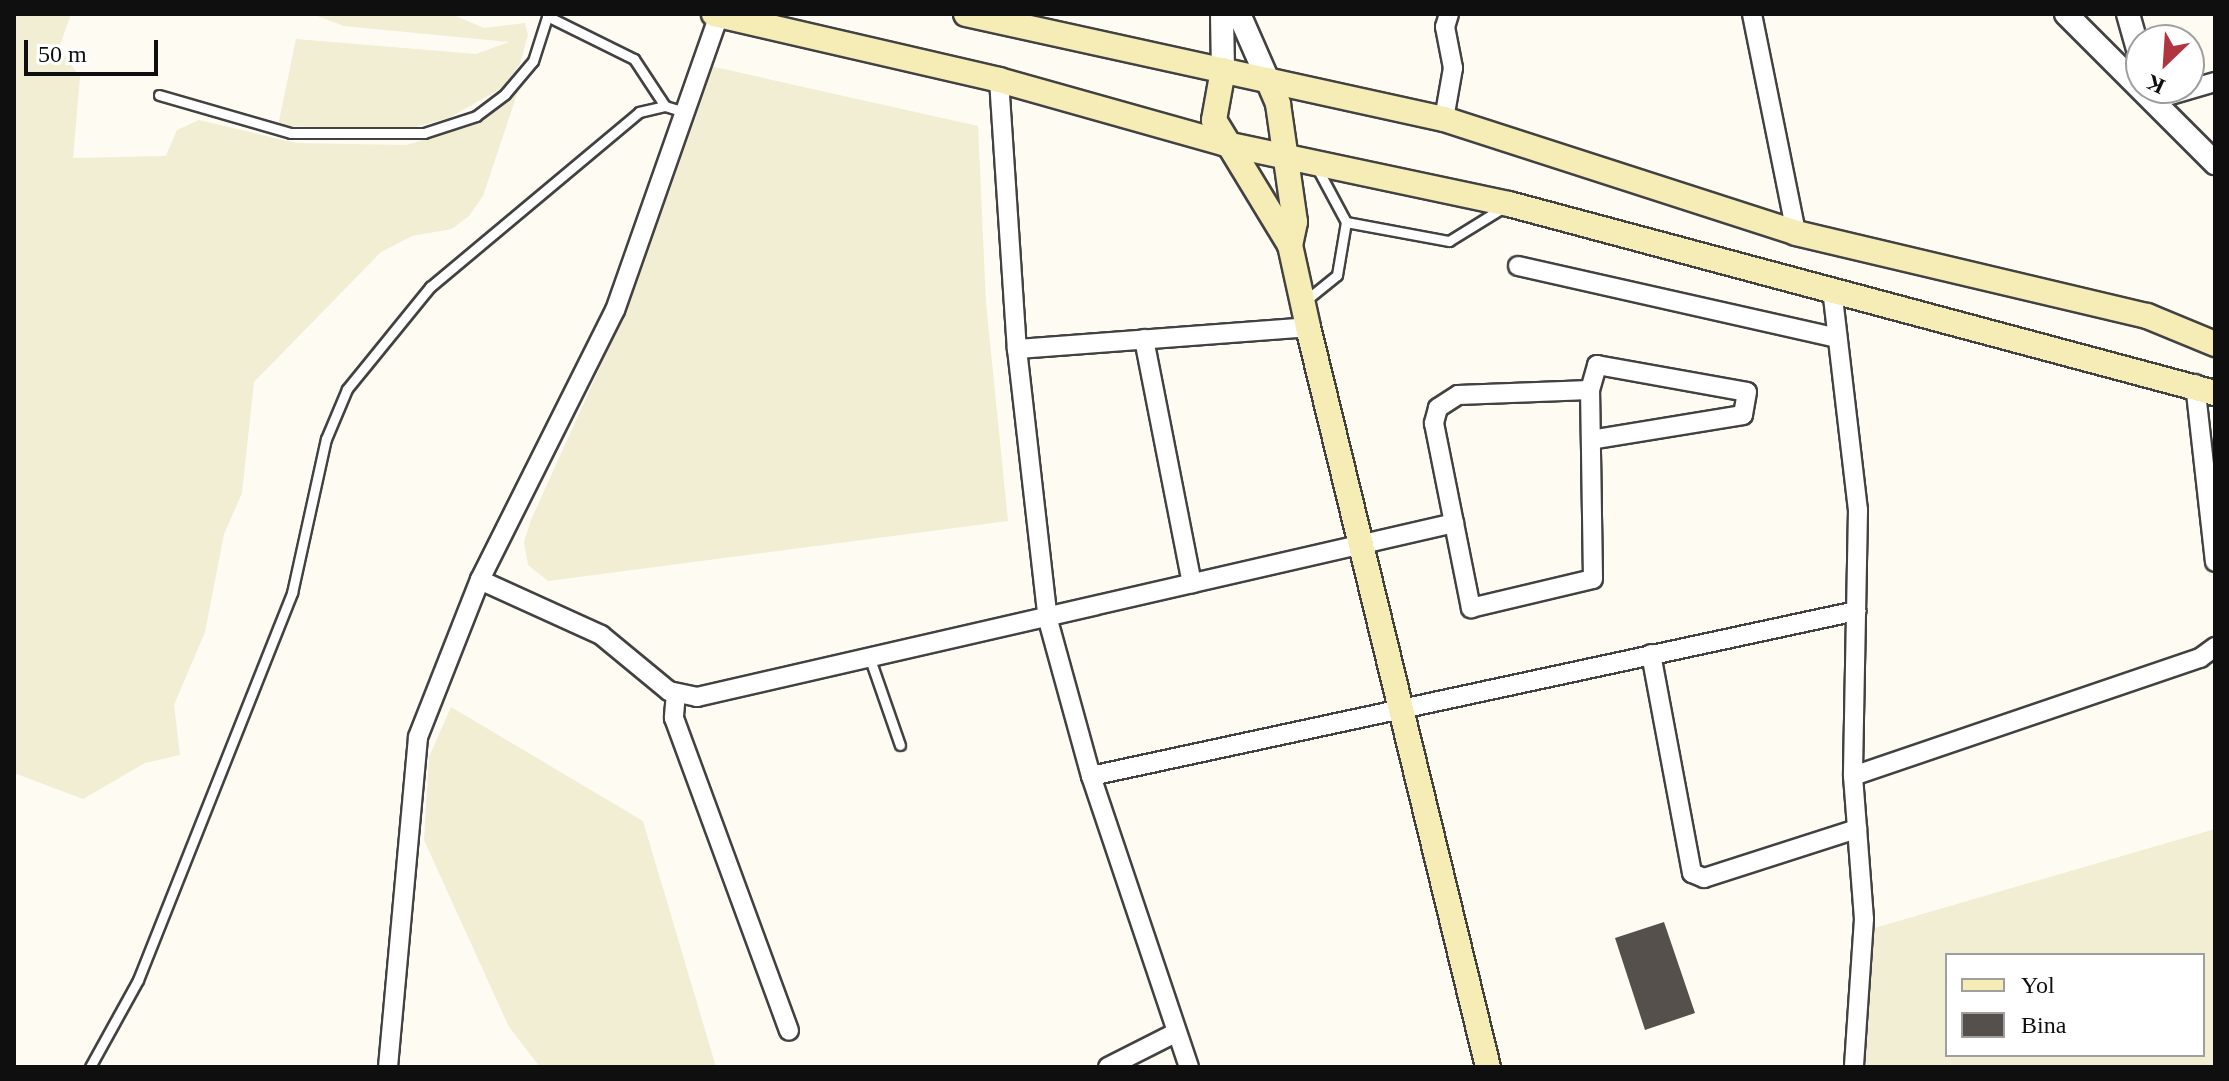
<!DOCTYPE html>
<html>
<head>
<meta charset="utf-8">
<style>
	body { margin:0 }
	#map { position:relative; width:2229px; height:1081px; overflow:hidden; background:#fdfbf2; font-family:Georgia,serif }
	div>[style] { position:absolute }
	.farmland>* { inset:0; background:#f1eed4 }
	.building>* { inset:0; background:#56504c }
	.roads { filter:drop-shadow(2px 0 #424242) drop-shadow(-2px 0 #424242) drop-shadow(0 2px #424242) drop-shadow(0 -2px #424242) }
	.service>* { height:9px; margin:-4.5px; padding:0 4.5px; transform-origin:4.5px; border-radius:4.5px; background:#fff }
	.minor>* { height:18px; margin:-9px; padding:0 9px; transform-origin:9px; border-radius:9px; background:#fff }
	.tertiary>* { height:22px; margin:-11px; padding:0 11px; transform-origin:11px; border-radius:11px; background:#fff }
	.secondary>* { height:24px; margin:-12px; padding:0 12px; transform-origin:12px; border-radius:12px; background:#f6ecb5 }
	span { translate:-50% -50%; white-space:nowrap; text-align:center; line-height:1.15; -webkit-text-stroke:8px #fff; paint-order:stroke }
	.frame { position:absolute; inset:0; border:16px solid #0f0f0f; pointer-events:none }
	.legend { position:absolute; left:1945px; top:953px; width:260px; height:104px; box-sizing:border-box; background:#fff; border:2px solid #9f9f9f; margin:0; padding:10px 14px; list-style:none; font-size:24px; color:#0f0f0f }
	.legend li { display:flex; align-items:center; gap:16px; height:40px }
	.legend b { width:40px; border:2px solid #9f9f9f }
	.north { position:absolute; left:2125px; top:24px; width:80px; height:80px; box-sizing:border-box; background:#fff; border:2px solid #9f9f9f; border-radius:50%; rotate:205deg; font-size:22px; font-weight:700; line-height:32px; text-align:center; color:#0f0f0f }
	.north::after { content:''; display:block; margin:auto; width:28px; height:36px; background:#af3641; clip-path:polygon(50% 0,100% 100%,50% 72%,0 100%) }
	.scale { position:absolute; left:24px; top:40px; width:134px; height:36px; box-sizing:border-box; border:4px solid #0f0f0f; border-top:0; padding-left:10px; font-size:24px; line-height:28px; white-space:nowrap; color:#0f0f0f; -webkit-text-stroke:6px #fff; paint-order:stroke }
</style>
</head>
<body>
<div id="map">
	<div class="farmland">
		<div style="clip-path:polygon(14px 14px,71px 14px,59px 48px,80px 77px,73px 158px,166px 156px,177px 130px,199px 120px,296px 143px,406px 145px,467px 127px,518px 91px,483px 196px,469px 216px,452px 229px,412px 236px,381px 252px,254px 382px,242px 493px,224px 534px,205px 632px,174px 705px,180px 755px,145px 763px,83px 799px,14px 773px)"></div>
		<div style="clip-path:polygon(312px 14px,451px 14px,484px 28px,525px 23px,528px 35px,520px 64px,503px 87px,449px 118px,407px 129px,278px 126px,296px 39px,476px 54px,509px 42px,344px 26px)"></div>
		<div style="clip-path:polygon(710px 66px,978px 126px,986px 303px,1008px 521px,548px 581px,528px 565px,524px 542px,531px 520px,619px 325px)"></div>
		<div style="clip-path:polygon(451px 707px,643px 821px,716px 1067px,540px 1067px,509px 1027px,424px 840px,429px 757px)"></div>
		<div style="clip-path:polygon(evenodd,2215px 829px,2215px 1067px,1865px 1067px,1871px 929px,2215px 829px,1947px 955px,2203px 955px,2203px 1055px,1947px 1055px,1947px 955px)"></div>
	</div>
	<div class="building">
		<div style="clip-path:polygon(1664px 922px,1695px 1013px,1645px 1030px,1615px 938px)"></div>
	</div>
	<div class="roads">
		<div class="service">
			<div style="left:547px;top:16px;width:97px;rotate:26.3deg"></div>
			<div style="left:634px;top:59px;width:56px;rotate:56.6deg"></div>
			<div style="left:159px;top:95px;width:137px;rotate:16.1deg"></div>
			<div style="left:291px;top:133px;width:133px"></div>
			<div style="left:424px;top:133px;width:55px;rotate:-18.1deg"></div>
			<div style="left:476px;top:116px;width:36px;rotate:-37deg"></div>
			<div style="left:505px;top:94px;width:43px;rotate:-49.7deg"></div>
			<div style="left:533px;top:61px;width:49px;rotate:-72.3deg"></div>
			<div style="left:1316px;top:166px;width:64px;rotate:61.8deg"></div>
			<div style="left:1346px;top:222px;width:105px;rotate:10.5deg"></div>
			<div style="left:1449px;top:241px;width:65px;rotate:-31.7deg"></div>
			<div style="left:1305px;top:301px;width:41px;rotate:-39.1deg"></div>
			<div style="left:1337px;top:275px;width:54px;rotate:-80.4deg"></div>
			<div style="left:870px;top:659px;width:91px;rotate:70.8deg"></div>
			<div style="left:90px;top:1067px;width:99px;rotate:-61.1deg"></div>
			<div style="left:138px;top:980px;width:417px;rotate:-68.3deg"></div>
			<div style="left:292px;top:593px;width:158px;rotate:-77.6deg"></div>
			<div style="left:326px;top:439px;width:54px;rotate:-67.2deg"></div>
			<div style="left:347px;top:389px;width:132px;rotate:-50.9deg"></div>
			<div style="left:430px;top:287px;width:273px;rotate:-39.9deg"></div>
			<div style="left:639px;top:112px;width:27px;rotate:-13deg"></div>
			<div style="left:665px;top:106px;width:21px;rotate:17deg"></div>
		</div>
		<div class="minor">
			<div style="left:1752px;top:14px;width:223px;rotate:78.6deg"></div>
			<div style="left:719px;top:15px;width:313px;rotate:109.4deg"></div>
			<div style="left:615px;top:310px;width:302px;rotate:116.6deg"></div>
			<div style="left:480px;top:580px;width:133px;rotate:24.4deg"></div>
			<div style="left:601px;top:635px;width:88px;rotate:39.5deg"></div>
			<div style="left:669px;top:691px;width:29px;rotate:12deg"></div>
			<div style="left:697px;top:697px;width:777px;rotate:-12.94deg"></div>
			<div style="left:999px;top:80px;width:270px;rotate:86.2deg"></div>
			<div style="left:1017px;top:349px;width:273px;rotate:83.5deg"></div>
			<div style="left:1048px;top:620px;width:162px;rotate:74.6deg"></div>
			<div style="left:1091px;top:776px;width:307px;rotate:71.4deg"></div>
			<div style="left:2153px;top:100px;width:65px;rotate:-16.2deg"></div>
			<div style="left:1444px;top:119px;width:52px;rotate:-80deg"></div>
			<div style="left:1453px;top:68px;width:42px;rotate:-101deg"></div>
			<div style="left:1445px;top:27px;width:14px;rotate:-73deg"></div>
			<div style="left:1518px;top:266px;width:327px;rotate:12.7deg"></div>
			<div style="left:1832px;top:289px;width:223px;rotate:83.3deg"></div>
			<div style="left:1858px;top:510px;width:266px;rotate:91.1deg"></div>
			<div style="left:1853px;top:776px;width:143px;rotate:85.6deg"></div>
			<div style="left:1864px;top:919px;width:148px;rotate:93.9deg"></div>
			<div style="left:1144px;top:339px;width:249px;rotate:78.9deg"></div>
			<div style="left:1017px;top:349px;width:292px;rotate:-4.3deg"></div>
			<div style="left:2195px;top:384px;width:179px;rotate:83.6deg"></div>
			<div style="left:1590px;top:390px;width:132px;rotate:177.8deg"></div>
			<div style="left:1458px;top:395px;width:24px;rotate:147deg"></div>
			<div style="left:1438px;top:408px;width:16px;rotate:105deg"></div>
			<div style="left:1434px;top:423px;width:189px;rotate:78.7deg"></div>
			<div style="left:1471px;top:608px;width:125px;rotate:-13.4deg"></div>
			<div style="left:1593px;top:579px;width:189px;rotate:-90.9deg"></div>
			<div style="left:1590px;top:390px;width:26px;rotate:-74deg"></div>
			<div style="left:1597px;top:365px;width:152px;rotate:10.2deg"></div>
			<div style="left:1747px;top:392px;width:23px;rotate:100deg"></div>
			<div style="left:1743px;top:415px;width:154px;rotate:170.7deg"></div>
			<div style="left:1651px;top:654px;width:223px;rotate:79.4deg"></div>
			<div style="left:1692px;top:873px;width:13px;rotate:23deg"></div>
			<div style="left:1704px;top:878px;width:161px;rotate:-17.8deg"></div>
			<div style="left:676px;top:693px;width:25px;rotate:95deg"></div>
			<div style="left:674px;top:718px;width:333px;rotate:69.8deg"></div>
			<div style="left:1091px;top:776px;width:783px;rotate:-12.17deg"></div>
			<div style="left:1853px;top:776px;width:367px;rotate:-18.8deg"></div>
			<div style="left:2200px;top:658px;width:19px;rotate:-36deg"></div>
			<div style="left:388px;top:1067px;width:331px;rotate:-84.8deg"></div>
			<div style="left:418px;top:737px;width:169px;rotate:-68.5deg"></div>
			<div style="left:1108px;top:1067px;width:77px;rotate:-26.9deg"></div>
		</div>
		<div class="tertiary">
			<div style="left:1222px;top:14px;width:56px;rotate:89deg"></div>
			<div style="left:1239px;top:14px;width:72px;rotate:66.3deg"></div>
			<div style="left:2066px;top:14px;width:211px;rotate:45deg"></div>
			<div style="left:2128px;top:14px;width:48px;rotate:74.2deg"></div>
		</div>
		<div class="secondary">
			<div style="left:714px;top:14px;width:293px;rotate:13deg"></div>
			<div style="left:999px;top:80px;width:236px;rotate:15.7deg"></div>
			<div style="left:1226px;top:144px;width:289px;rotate:12deg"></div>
			<div style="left:1509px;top:204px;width:731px;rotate:14.99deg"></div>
			<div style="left:966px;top:14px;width:489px;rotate:12.4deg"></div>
			<div style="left:1444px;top:119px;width:370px;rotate:17.9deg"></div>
			<div style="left:1796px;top:233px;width:361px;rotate:13.3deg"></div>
			<div style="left:2147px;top:316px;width:74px;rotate:22.4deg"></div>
			<div style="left:1223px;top:70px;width:51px;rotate:100.2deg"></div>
			<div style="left:1214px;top:120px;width:146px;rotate:58.7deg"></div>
			<div style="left:1268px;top:80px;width:26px;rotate:67deg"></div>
			<div style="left:1278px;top:104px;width:119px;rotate:81.8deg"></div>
			<div style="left:1295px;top:222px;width:24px;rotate:102deg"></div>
			<div style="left:1290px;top:245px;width:84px;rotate:77.6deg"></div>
			<div style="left:1308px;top:327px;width:762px;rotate:76.33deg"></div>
		</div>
	</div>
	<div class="frame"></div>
	<ul class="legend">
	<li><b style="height:10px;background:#f6ecb5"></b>Yol</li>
	<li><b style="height:22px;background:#56504c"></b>Bina</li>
	</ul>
	<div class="north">K</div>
	<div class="scale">50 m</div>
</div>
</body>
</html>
